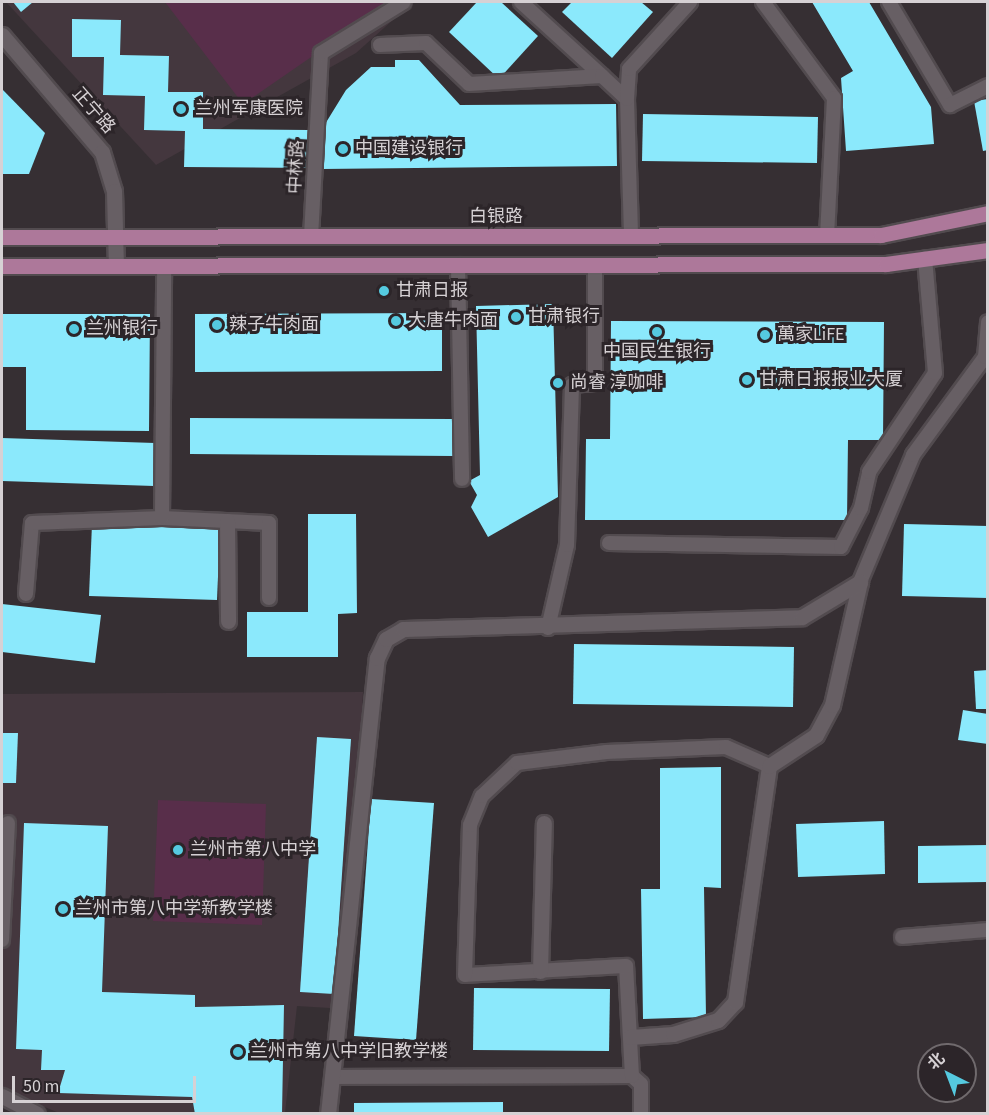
<!DOCTYPE html>
<html>
<head>
<meta charset="utf-8">
<style>
	body { margin:0 }
	#map { position:relative; width:989px; height:1115px; overflow:hidden; background:#362f33; font-family:"Source Sans 3","Noto Sans SC",sans-serif }
	div>[style] { position:absolute }
	.built>* { inset:0; background:#44373e }
	.green>* { inset:0; background:#582e4a }
	.building>* { inset:0; background:#8be9fc }
	.roads { filter:drop-shadow(2px 0 #524b4f) drop-shadow(-2px 0 #524b4f) drop-shadow(0 2px #524b4f) drop-shadow(0 -2px #524b4f) }
	.lane>* { height:14px; margin:-7px; padding:0 7px; transform-origin:7px; border-radius:7px; background:#675f64 }
	.street>* { height:15px; margin:-7.5px; padding:0 7.5px; transform-origin:7.5px; border-radius:7.5px; background:#675f64 }
	.primary>* { height:15px; margin:-7.5px; padding:0 7.5px; transform-origin:7.5px; border-radius:7.5px; background:#ad789a }
	.dots>* { width:16px; height:16px; translate:-50% -50%; box-sizing:border-box; border:3px solid #2c2529; border-radius:50% }
	span { translate:-50% -50%; white-space:nowrap; text-align:center; line-height:1.15; -webkit-text-stroke:6px #2c2529; paint-order:stroke }
	.poi-label { font-size:18px; color:#d6d1d4 }
	.left { translate:0 -50%; text-align:left }
	.street-label { font-size:18px; color:#d6d1d4 }
	.frame { position:absolute; inset:0; border:3px solid #d6d1d4; pointer-events:none }
	.north { position:absolute; left:917px; top:1043px; width:60px; height:60px; box-sizing:border-box; background:#2c2529; border:2px solid #706a6d; border-radius:50%; rotate:318deg; font-size:16px; font-weight:700; line-height:24px; text-align:center; color:#d6d1d4 }
	.north::after { content:''; display:block; margin:auto; width:21px; height:27px; background:#55cae0; clip-path:polygon(50% 0,100% 100%,50% 72%,0 100%) }
	.scale { position:absolute; left:12px; top:1076px; width:184px; height:27px; box-sizing:border-box; border:3px solid #d6d1d4; border-top:0; padding-left:8px; font-size:18px; line-height:21px; white-space:nowrap; color:#d6d1d4; -webkit-text-stroke:4px #2c2529; paint-order:stroke }
</style>
</head>
<body>
<div id="map">
	<div class="built">
		<div style="clip-path:polygon(6px 2px,413px 2px,356px 53px,156px 165px)"></div>
		<div style="clip-path:polygon(363px 692px,346px 1009px,297px 1006px,285px 1113px,59px 1113px,2px 1089px,2px 694px)"></div>
	</div>
	<div class="green">
		<div style="clip-path:polygon(165px 2px,391px 2px,243px 104px)"></div>
		<div style="clip-path:polygon(158px 800px,266px 804px,262px 925px,153px 921px)"></div>
	</div>
	<div class="building">
		<div style="clip-path:polygon(13px 2px,33px 2px,21px 12px)"></div>
		<div style="clip-path:polygon(477px 2px,501px 2px,538px 36px,499px 79px,449px 32px)"></div>
		<div style="clip-path:polygon(572px 2px,641px 2px,653px 12px,612px 58px,562px 12px)"></div>
		<div style="clip-path:polygon(812px 2px,869px 2px,931px 107px,934px 144px,846px 151px,841px 78px,853px 71px)"></div>
		<div style="clip-path:polygon(72px 19px,121px 20px,120px 55px,169px 56px,168px 92px,203px 92px,203px 129px,308px 130px,308px 168px,184px 167px,185px 131px,144px 130px,145px 96px,103px 95px,104px 57px,72px 57px)"></div>
		<div style="clip-path:polygon(395px 60px,419px 60px,460px 105px,616px 104px,617px 166px,322px 169px,322px 129px,346px 90px,371px 67px,395px 67px)"></div>
		<div style="clip-path:polygon(2px 89px,45px 133px,29px 174px,2px 174px)"></div>
		<div style="clip-path:polygon(988px 99px,988px 150px,983px 151px,974px 101px)"></div>
		<div style="clip-path:polygon(643px 114px,818px 117px,817px 163px,642px 161px)"></div>
		<div style="clip-path:polygon(553px 304px,558px 497px,488px 537px,471px 507px,477px 495px,469px 481px,480px 475px,476px 306px)"></div>
		<div style="clip-path:polygon(442px 313px,442px 371px,195px 372px,195px 314px)"></div>
		<div style="clip-path:polygon(2px 314px,150px 314px,149px 431px,26px 430px,26px 367px,2px 367px)"></div>
		<div style="clip-path:polygon(611px 321px,884px 322px,883px 440px,848px 440px,847px 520px,585px 520px,586px 439px,610px 439px)"></div>
		<div style="clip-path:polygon(190px 418px,453px 419px,453px 456px,190px 454px)"></div>
		<div style="clip-path:polygon(2px 438px,155px 443px,154px 486px,2px 481px)"></div>
		<div style="clip-path:polygon(308px 514px,356px 514px,357px 613px,338px 614px,338px 657px,247px 657px,247px 612px,308px 612px)"></div>
		<div style="clip-path:polygon(92px 524px,220px 529px,217px 600px,89px 596px)"></div>
		<div style="clip-path:polygon(904px 524px,988px 526px,988px 598px,902px 596px)"></div>
		<div style="clip-path:polygon(2px 604px,101px 615px,95px 663px,2px 652px)"></div>
		<div style="clip-path:polygon(574px 644px,794px 647px,793px 707px,573px 704px)"></div>
		<div style="clip-path:polygon(988px 670px,988px 709px,976px 709px,974px 671px)"></div>
		<div style="clip-path:polygon(963px 710px,988px 714px,988px 744px,958px 740px)"></div>
		<div style="clip-path:polygon(2px 733px,18px 733px,16px 783px,2px 783px)"></div>
		<div style="clip-path:polygon(317px 737px,351px 739px,334px 994px,300px 992px)"></div>
		<div style="clip-path:polygon(721px 767px,721px 888px,704px 887px,706px 1017px,643px 1019px,641px 889px,660px 889px,660px 768px)"></div>
		<div style="clip-path:polygon(371px 799px,434px 803px,416px 1040px,354px 1036px)"></div>
		<div style="clip-path:polygon(884px 821px,885px 874px,798px 877px,796px 824px)"></div>
		<div style="clip-path:polygon(24px 823px,108px 826px,102px 992px,195px 995px,195px 1007px,284px 1005px,282px 1114px,195px 1114px,192px 1097px,58px 1093px,65px 1070px,41px 1070px,42px 1050px,16px 1049px)"></div>
		<div style="clip-path:polygon(988px 845px,988px 882px,918px 883px,918px 846px)"></div>
		<div style="clip-path:polygon(474px 988px,610px 989px,609px 1051px,473px 1050px)"></div>
		<div style="clip-path:polygon(503px 1102px,503px 1114px,354px 1114px,354px 1103px)"></div>
	</div>
	<div class="roads">
		<div class="lane">
			<div style="left:521px;top:2px;width:110px;rotate:42.4deg"></div>
			<div style="left:763px;top:2px;width:119px;rotate:53.5deg"></div>
			<div style="left:834px;top:98px;width:136px;rotate:92.9deg"></div>
			<div style="left:889px;top:2px;width:120px;rotate:59.4deg"></div>
			<div style="left:950px;top:105px;width:42px;rotate:-26.6deg"></div>
			<div style="left:380px;top:45px;width:46px;rotate:-2.5deg"></div>
			<div style="left:426px;top:43px;width:59px;rotate:43.6deg"></div>
			<div style="left:469px;top:84px;width:133px;rotate:-3.4deg"></div>
			<div style="left:602px;top:76px;width:34px;rotate:43deg"></div>
			<div style="left:627px;top:99px;width:137px;rotate:88.3deg"></div>
			<div style="left:627px;top:99px;width:30px;rotate:-86deg"></div>
			<div style="left:629px;top:69px;width:91px;rotate:-47.7deg"></div>
			<div style="left:311px;top:237px;width:184px;rotate:-86.9deg"></div>
			<div style="left:321px;top:53px;width:97px;rotate:-31.6deg"></div>
			<div style="left:458px;top:265px;width:214px;rotate:88.9deg"></div>
			<div style="left:162px;top:518px;width:107px;rotate:2.7deg"></div>
			<div style="left:269px;top:523px;width:75px;rotate:90deg"></div>
			<div style="left:609px;top:543px;width:232px;rotate:1deg"></div>
			<div style="left:841px;top:547px;width:44px;rotate:-62.9deg"></div>
			<div style="left:861px;top:508px;width:37px;rotate:-77deg"></div>
			<div style="left:869px;top:472px;width:119px;rotate:-56.3deg"></div>
			<div style="left:935px;top:373px;width:115px;rotate:-95deg"></div>
			<div style="left:860px;top:582px;width:138px;rotate:-67.3deg"></div>
			<div style="left:913px;top:455px;width:122px;rotate:-53.7deg"></div>
			<div style="left:985px;top:357px;width:35px;rotate:-85deg"></div>
			<div style="left:26px;top:594px;width:71px;rotate:-85.2deg"></div>
			<div style="left:32px;top:523px;width:130px;rotate:-2.2deg"></div>
			<div style="left:162px;top:518px;width:252px;rotate:-89.5deg"></div>
			<div style="left:548px;top:628px;width:85px;rotate:-77.1deg"></div>
			<div style="left:567px;top:545px;width:160px;rotate:-88.2deg"></div>
			<div style="left:572px;top:385px;width:23px;rotate:-5deg"></div>
			<div style="left:595px;top:383px;width:118px;rotate:-90deg"></div>
			<div style="left:902px;top:937px;width:86px;rotate:-4.7deg"></div>
			<div style="left:2px;top:940px;width:117px;rotate:-87.1deg"></div>
			<div style="left:632px;top:1076px;width:12px;rotate:42deg"></div>
			<div style="left:641px;top:1084px;width:30px;rotate:90deg"></div>
			<div style="left:332px;top:1077px;width:300px;rotate:-0.2deg"></div>
			<div style="left:632px;top:1076px;width:110px;rotate:-93.1deg"></div>
			<div style="left:626px;top:966px;width:161px;rotate:176.8deg"></div>
			<div style="left:465px;top:975px;width:150px;rotate:-88.1deg"></div>
			<div style="left:470px;top:825px;width:31px;rotate:-68deg"></div>
			<div style="left:482px;top:796px;width:48px;rotate:-43.3deg"></div>
			<div style="left:517px;top:763px;width:90px;rotate:-7deg"></div>
			<div style="left:606px;top:752px;width:120px;rotate:-2.4deg"></div>
			<div style="left:726px;top:747px;width:47px;rotate:23.8deg"></div>
		</div>
		<div class="street">
			<div style="left:2px;top:35px;width:154px;rotate:49.5deg"></div>
			<div style="left:102px;top:152px;width:41px;rotate:72.9deg"></div>
			<div style="left:114px;top:191px;width:75px;rotate:88.5deg"></div>
			<div style="left:227px;top:521px;width:100px;rotate:89.4deg"></div>
			<div style="left:540px;top:971px;width:148px;rotate:-88.5deg"></div>
			<div style="left:630px;top:1037px;width:43px;rotate:-4deg"></div>
			<div style="left:673px;top:1034px;width:47px;rotate:-17.3deg"></div>
			<div style="left:718px;top:1020px;width:25px;rotate:-47deg"></div>
			<div style="left:735px;top:1002px;width:238px;rotate:-81.8deg"></div>
			<div style="left:769px;top:766px;width:56px;rotate:-33.4deg"></div>
			<div style="left:816px;top:735px;width:34px;rotate:-62deg"></div>
			<div style="left:832px;top:705px;width:126px;rotate:-77.2deg"></div>
			<div style="left:2px;top:1096px;width:39px;rotate:27deg"></div>
			<div style="left:328px;top:1114px;width:459px;rotate:-83.9deg"></div>
			<div style="left:377px;top:658px;width:21px;rotate:-65deg"></div>
			<div style="left:386px;top:639px;width:20px;rotate:-30deg"></div>
			<div style="left:403px;top:629px;width:399px;rotate:-1.7deg"></div>
			<div style="left:802px;top:617px;width:68px;rotate:-31.1deg"></div>
		</div>
		<div class="primary">
			<div style="left:2px;top:237px;width:879px;rotate:-0.13deg"></div>
			<div style="left:881px;top:235px;width:109px;rotate:-11.6deg"></div>
			<div style="left:2px;top:266px;width:884px;rotate:-0.13deg"></div>
			<div style="left:886px;top:264px;width:103px;rotate:-7.8deg"></div>
		</div>
	</div>
	<div class="dots">
		<div style="left:181px;top:109px;background:#55cae0"></div>
		<div style="left:343px;top:149px;background:#55cae0"></div>
		<div style="left:384px;top:291px;background:#55cae0"></div>
		<div style="left:516px;top:317px;background:#55cae0"></div>
		<div style="left:396px;top:321px;background:#55cae0"></div>
		<div style="left:217px;top:325px;background:#55cae0"></div>
		<div style="left:74px;top:329px;background:#55cae0"></div>
		<div style="left:657px;top:332px;background:#55cae0"></div>
		<div style="left:765px;top:335px;background:#55cae0"></div>
		<div style="left:747px;top:380px;background:#55cae0"></div>
		<div style="left:558px;top:383px;background:#55cae0"></div>
		<div style="left:178px;top:850px;background:#55cae0"></div>
		<div style="left:63px;top:909px;background:#55cae0"></div>
		<div style="left:238px;top:1052px;background:#55cae0"></div>
	</div>
	<div class="poi-label">
		<span class="left" style="left:195px;top:109px">兰州军康医院</span>
		<span class="left" style="left:355px;top:149px">中国建设银行</span>
		<span class="left" style="left:396px;top:291px">甘肃日报</span>
		<span class="left" style="left:528px;top:317px">甘肃银行</span>
		<span class="left" style="left:408px;top:321px">大唐牛肉面</span>
		<span class="left" style="left:229px;top:325px">辣子牛肉面</span>
		<span class="left" style="left:86px;top:329px">兰州银行</span>
		<span class="left" style="left:777px;top:335px">萬家LiFE</span>
		<span style="left:657px;top:352px">中国民生银行</span>
		<span class="left" style="left:759px;top:380px">甘肃日报报业大厦</span>
		<span class="left" style="left:570px;top:383px">尚睿 淳咖啡</span>
		<span class="left" style="left:190px;top:850px">兰州市第八中学</span>
		<span class="left" style="left:75px;top:909px">兰州市第八中学新教学楼</span>
		<span class="left" style="left:250px;top:1052px">兰州市第八中学旧教学楼</span>
	</div>
	<div class="street-label">
		<span style="left:93px;top:111px;rotate:49deg">正宁路</span>
		<span style="left:297px;top:167px;rotate:-87deg">中林路</span>
		<span style="left:496px;top:217px">白银路</span>
	</div>
	<div class="frame"></div>
	<div class="north">北</div>
	<div class="scale">50 m</div>
</div>
</body>
</html>
